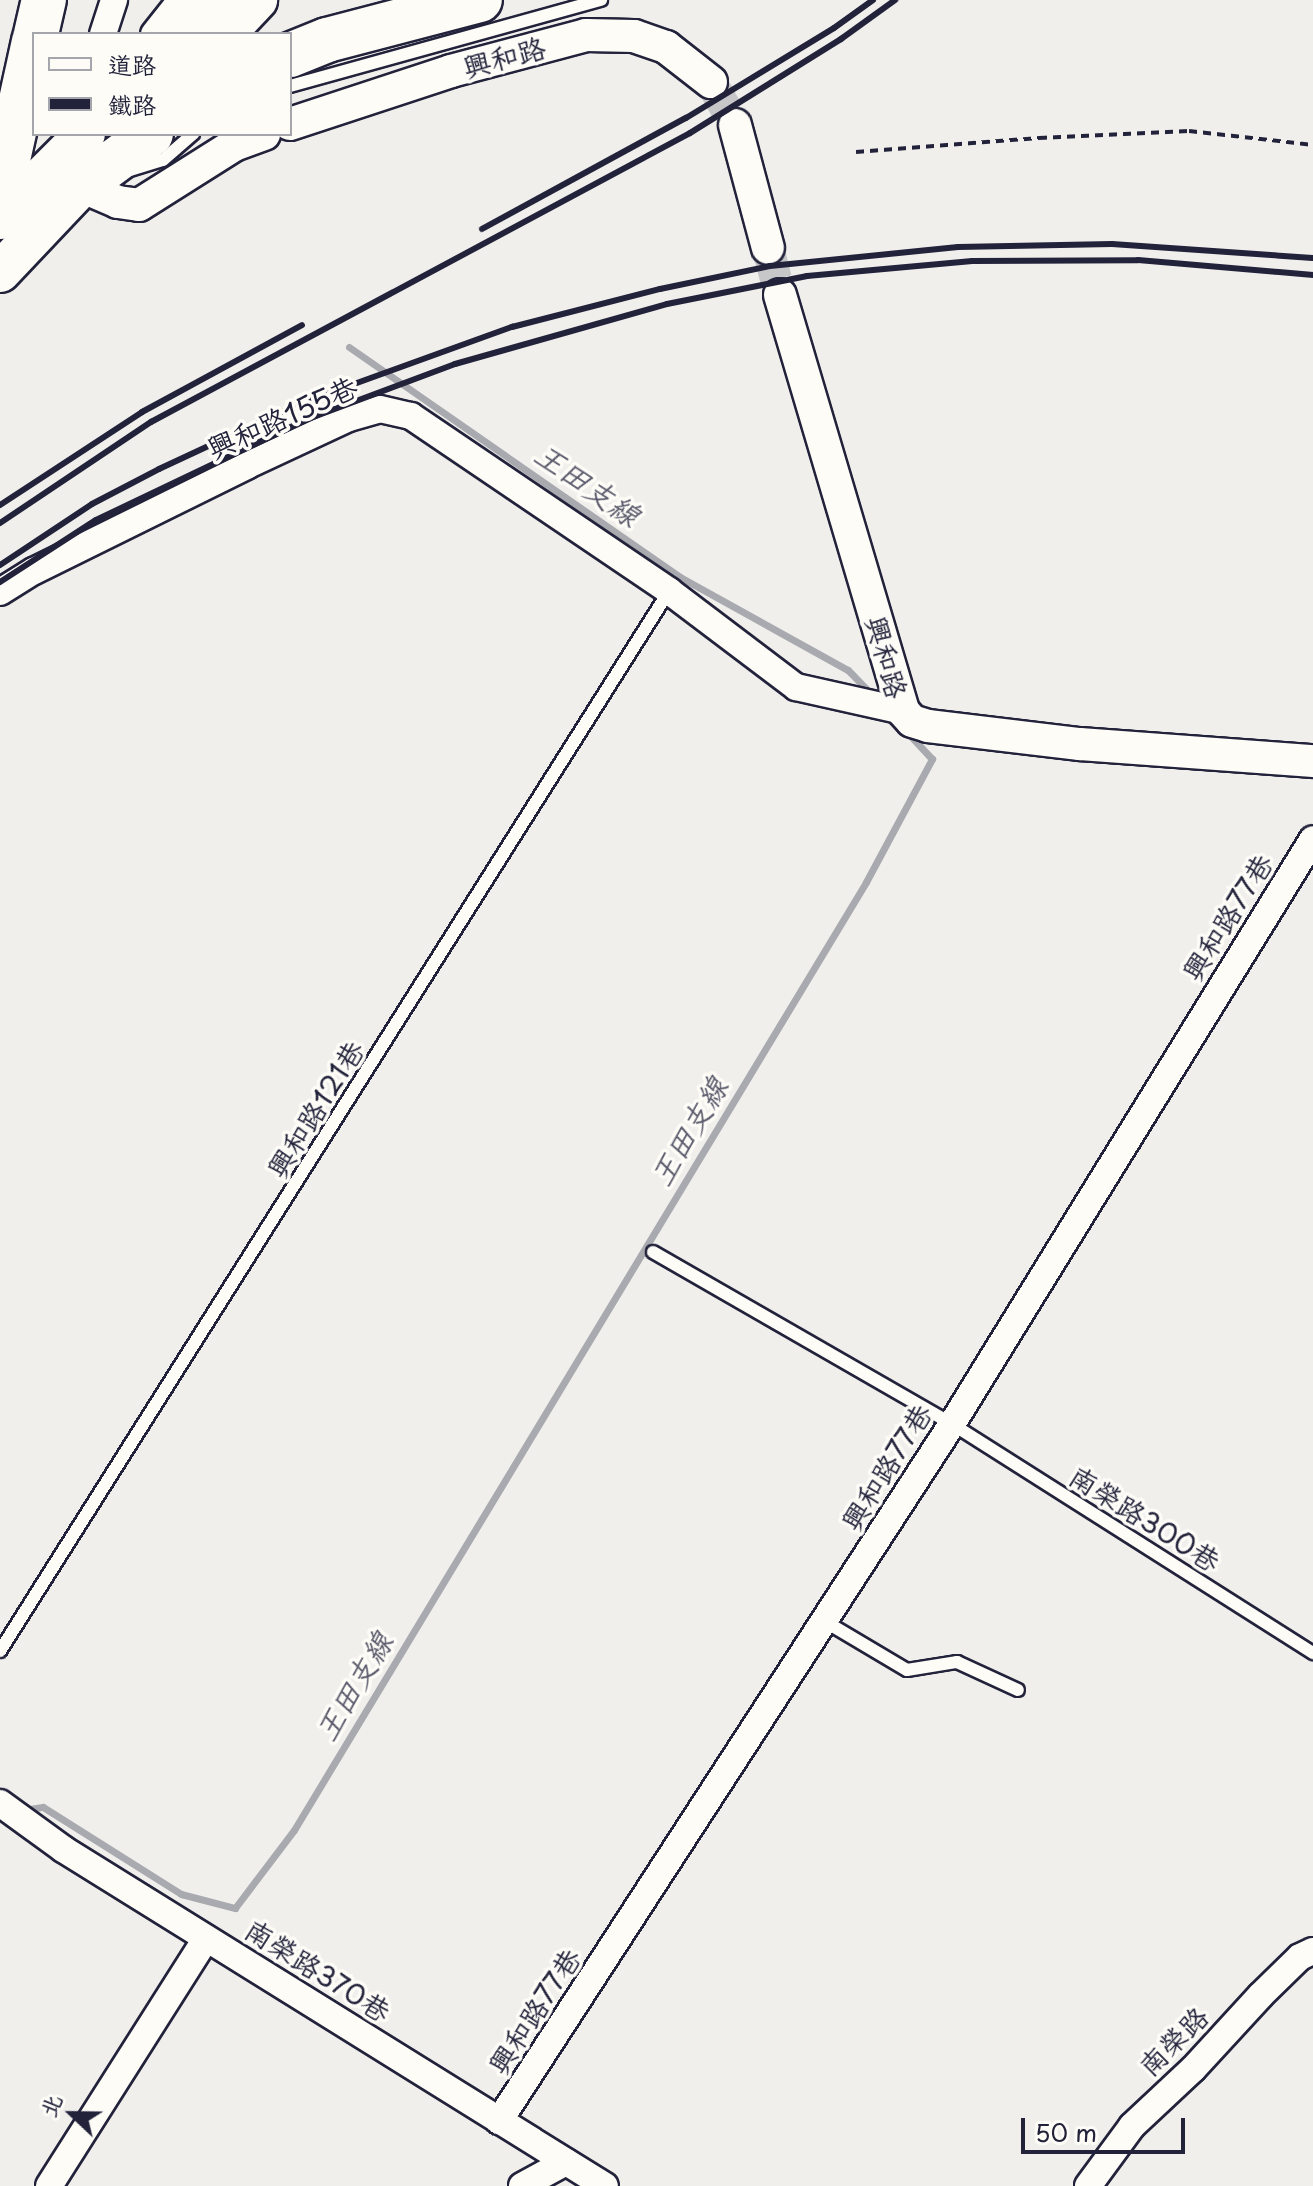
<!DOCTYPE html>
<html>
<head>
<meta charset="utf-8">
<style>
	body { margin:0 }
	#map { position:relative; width:1313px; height:2186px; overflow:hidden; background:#f0efec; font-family:"Playpen Sans","LXGW WenKai TC",sans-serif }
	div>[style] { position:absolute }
	.stream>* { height:7px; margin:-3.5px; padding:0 3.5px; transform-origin:3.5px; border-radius:3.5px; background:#a9a9b0 }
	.tertiary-tunnel>* { height:32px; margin-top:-16px; transform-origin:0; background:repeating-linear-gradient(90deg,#c7c6c9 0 32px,transparent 0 48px) }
	.path>* { height:4px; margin-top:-2px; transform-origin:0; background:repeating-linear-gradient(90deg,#22223b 0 8px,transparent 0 14px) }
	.roads { filter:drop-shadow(2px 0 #22223b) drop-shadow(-2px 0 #22223b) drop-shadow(0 2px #22223b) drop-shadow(0 -2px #22223b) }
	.service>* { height:12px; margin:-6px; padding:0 6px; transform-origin:6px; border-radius:6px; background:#fdfcf7 }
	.minor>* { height:26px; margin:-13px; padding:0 13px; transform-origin:13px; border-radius:13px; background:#fdfcf7 }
	.tertiary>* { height:32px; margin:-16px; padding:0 16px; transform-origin:16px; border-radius:16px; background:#fdfcf7 }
	.primary>* { height:40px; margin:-20px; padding:0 20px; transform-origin:20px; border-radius:20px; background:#fdfcf7 }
	.motorway>* { height:44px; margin:-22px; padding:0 22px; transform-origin:22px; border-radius:22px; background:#fdfcf7 }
	.rail>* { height:6px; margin:-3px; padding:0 3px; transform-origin:3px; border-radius:3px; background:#22223b }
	span { translate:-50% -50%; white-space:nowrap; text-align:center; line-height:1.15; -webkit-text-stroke:7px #fdfcf7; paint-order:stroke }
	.street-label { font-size:28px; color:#22223b }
	.water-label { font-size:30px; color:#58586a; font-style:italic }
	.legend { position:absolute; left:32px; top:32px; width:260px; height:104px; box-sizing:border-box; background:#fdfcf7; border:2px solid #a5a5ac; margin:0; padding:10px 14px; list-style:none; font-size:24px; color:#22223b }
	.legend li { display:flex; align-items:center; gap:16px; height:40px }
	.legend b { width:40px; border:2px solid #a5a5ac }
	.north { position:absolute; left:32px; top:2074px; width:80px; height:80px; -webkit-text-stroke:6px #fdfcf7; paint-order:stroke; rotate:292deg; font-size:22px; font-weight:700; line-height:32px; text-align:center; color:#22223b }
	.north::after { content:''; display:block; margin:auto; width:28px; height:36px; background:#22223b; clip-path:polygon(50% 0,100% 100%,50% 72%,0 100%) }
	.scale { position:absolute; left:1021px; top:2118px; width:164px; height:36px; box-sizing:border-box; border:4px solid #22223b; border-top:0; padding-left:10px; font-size:24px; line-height:28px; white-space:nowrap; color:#22223b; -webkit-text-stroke:6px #fdfcf7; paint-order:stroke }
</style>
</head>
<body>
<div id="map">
	<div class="stream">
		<div style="left:349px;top:347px;width:403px;rotate:34.8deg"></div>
		<div style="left:680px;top:577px;width:192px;rotate:29deg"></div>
		<div style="left:848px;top:670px;width:35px;rotate:46deg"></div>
		<div style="left:23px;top:1810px;width:20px;rotate:-9deg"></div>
		<div style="left:43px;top:1807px;width:163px;rotate:32.2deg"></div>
		<div style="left:181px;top:1894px;width:56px;rotate:14.5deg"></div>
		<div style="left:235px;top:1908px;width:98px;rotate:-52.9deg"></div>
		<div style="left:294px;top:1830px;width:1107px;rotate:-58.89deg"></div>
		<div style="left:866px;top:882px;width:140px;rotate:-61.8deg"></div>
		<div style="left:932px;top:759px;width:35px;rotate:-133deg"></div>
	</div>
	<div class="tertiary-tunnel">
		<div style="left:711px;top:82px;width:49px;rotate:60.8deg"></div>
		<div style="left:768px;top:248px;width:49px;rotate:75.7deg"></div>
	</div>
	<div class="path">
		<div style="left:856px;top:152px;width:184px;rotate:-4.4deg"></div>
		<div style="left:1039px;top:138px;width:150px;rotate:-2.7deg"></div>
		<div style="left:1189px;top:131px;width:125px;rotate:6.4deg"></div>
	</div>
	<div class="roads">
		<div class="service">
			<div style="left:290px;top:86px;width:323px;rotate:-15.5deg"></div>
			<div style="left:130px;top:170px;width:34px;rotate:-17deg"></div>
			<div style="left:163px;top:160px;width:40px;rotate:-41deg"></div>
			<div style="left:653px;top:1252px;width:345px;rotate:29.9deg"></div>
			<div style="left:952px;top:1424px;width:428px;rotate:32.4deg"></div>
			<div style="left:826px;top:1622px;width:94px;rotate:30.7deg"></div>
			<div style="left:907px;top:1670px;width:51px;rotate:-9.1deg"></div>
			<div style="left:957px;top:1662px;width:67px;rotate:24.7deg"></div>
			<div style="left:0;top:1651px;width:1253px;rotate:-57.74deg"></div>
		</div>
		<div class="minor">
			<div style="left:103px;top:34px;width:36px;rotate:-72deg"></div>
			<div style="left:154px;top:34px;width:43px;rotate:-51.5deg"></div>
			<div style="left:0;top:592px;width:40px;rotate:-32deg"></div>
			<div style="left:34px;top:571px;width:237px;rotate:-26.3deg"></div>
			<div style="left:246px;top:466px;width:114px;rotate:-25deg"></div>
			<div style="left:349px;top:418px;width:32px;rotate:-16deg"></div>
			<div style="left:380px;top:409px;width:32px;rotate:13deg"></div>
			<div style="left:411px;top:416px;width:312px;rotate:34.1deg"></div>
			<div style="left:669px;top:591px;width:159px;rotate:37.1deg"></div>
			<div style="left:796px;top:687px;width:110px;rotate:12.6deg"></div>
			<div style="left:0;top:1803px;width:78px;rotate:36.1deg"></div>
			<div style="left:63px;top:1849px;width:638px;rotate:31.87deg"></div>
			<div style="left:499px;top:2121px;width:831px;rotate:-56.98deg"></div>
			<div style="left:952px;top:1424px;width:687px;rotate:-58.32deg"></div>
			<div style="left:49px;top:2186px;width:293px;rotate:-57.6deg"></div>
			<div style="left:522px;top:2186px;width:50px;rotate:-28.6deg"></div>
			<div style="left:1088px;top:2186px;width:74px;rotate:-53.7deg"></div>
			<div style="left:1132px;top:2126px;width:83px;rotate:-43.1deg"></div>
			<div style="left:1193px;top:2069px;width:100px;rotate:-47.4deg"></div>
			<div style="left:1261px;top:1995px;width:54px;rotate:-44.3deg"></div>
			<div style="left:1300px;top:1957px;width:14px;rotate:-25deg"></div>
		</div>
		<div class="tertiary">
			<div style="left:290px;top:124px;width:169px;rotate:-18.2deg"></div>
			<div style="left:451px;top:71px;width:140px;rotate:-14.9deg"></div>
			<div style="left:586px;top:35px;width:48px;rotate:1.2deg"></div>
			<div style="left:634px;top:36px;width:34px;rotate:19deg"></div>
			<div style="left:666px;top:47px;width:57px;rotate:37.9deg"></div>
			<div style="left:735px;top:125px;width:127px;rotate:75deg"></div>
			<div style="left:71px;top:173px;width:16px;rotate:52deg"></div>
			<div style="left:81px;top:186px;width:40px;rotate:23.4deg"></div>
			<div style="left:118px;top:202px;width:21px;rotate:8deg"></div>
			<div style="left:139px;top:205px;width:112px;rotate:-32.3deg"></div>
			<div style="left:234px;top:145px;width:32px;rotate:-20deg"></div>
			<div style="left:780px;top:295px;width:434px;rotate:73.5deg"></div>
			<div style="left:903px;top:711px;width:13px;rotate:48deg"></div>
			<div style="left:912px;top:721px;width:17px;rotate:17deg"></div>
			<div style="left:928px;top:726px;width:153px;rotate:6.8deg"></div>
			<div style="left:1080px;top:744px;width:234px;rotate:4.2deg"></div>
		</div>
		<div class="primary">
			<div style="left:187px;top:34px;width:47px;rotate:-46.7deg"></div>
			<div style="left:225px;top:34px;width:47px;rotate:-46.7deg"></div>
			<div style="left:0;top:219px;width:120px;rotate:-45deg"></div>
			<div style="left:0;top:272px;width:151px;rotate:-46.6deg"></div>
		</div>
		<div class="motorway">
			<div style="left:36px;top:34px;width:35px;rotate:-77deg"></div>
			<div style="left:290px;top:55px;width:40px;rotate:-22deg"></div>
			<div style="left:327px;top:40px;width:158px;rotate:-14.7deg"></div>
			<div style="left:81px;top:186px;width:87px;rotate:-36.6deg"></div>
			<div style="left:0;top:196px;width:159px;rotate:-77.6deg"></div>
		</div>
	</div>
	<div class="rail">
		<div style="left:482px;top:229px;width:232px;rotate:-28.6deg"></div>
		<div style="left:686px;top:118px;width:173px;rotate:-31.3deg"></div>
		<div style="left:834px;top:28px;width:48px;rotate:-35.7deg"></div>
		<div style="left:0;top:505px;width:170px;rotate:-33.2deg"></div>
		<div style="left:142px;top:412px;width:182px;rotate:-28.5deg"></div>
		<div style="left:0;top:523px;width:182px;rotate:-33.8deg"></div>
		<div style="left:151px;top:422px;width:612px;rotate:-28.2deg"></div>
		<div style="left:690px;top:133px;width:178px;rotate:-31.9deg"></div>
		<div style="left:841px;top:39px;width:67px;rotate:-35.8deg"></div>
		<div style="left:0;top:565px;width:110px;rotate:-33.5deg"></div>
		<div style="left:92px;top:504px;width:76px;rotate:-27.6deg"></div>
		<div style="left:159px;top:469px;width:151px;rotate:-25deg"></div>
		<div style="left:296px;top:405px;width:230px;rotate:-19.9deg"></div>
		<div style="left:512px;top:327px;width:153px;rotate:-14.4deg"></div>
		<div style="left:660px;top:289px;width:112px;rotate:-11.8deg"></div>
		<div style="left:770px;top:266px;width:189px;rotate:-5.8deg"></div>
		<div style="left:958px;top:247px;width:154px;rotate:-1.1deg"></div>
		<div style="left:1112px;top:244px;width:201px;rotate:4deg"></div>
		<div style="left:0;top:582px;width:114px;rotate:-32.9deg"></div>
		<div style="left:96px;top:520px;width:235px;rotate:-25.5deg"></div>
		<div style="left:308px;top:419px;width:157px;rotate:-20.5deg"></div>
		<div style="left:455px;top:364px;width:220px;rotate:-15.8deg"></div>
		<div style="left:667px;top:304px;width:143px;rotate:-11.3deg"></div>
		<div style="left:807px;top:276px;width:166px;rotate:-5.2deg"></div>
		<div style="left:972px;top:261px;width:166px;rotate:-0.3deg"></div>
		<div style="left:1138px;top:260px;width:176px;rotate:4.9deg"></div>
	</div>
	<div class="street-label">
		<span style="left:504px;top:57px;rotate:-15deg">興和路</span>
		<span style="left:282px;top:417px;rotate:-24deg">興和路155巷</span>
		<span style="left:887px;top:657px;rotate:74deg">興和路</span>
		<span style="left:1227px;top:917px;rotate:-58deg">興和路77巷</span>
		<span style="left:315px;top:1109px;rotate:-58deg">興和路121巷</span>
		<span style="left:886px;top:1467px;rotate:-58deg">興和路77巷</span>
		<span style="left:1145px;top:1518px;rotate:32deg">南榮路300巷</span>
		<span style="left:318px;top:1970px;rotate:32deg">南榮路370巷</span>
		<span style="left:534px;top:2011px;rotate:-57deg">興和路77巷</span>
		<span style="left:1173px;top:2041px;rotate:-45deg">南榮路</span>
	</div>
	<div class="water-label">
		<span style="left:588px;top:484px;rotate:35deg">王田支線</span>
		<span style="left:688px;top:1131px;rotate:-59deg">王田支線</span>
		<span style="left:353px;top:1686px;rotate:-59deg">王田支線</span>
	</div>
	<ul class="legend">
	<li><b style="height:10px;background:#fdfcf7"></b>道路</li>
	<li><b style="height:10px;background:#22223b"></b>鐵路</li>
	</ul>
	<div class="north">北</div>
	<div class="scale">50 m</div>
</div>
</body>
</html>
